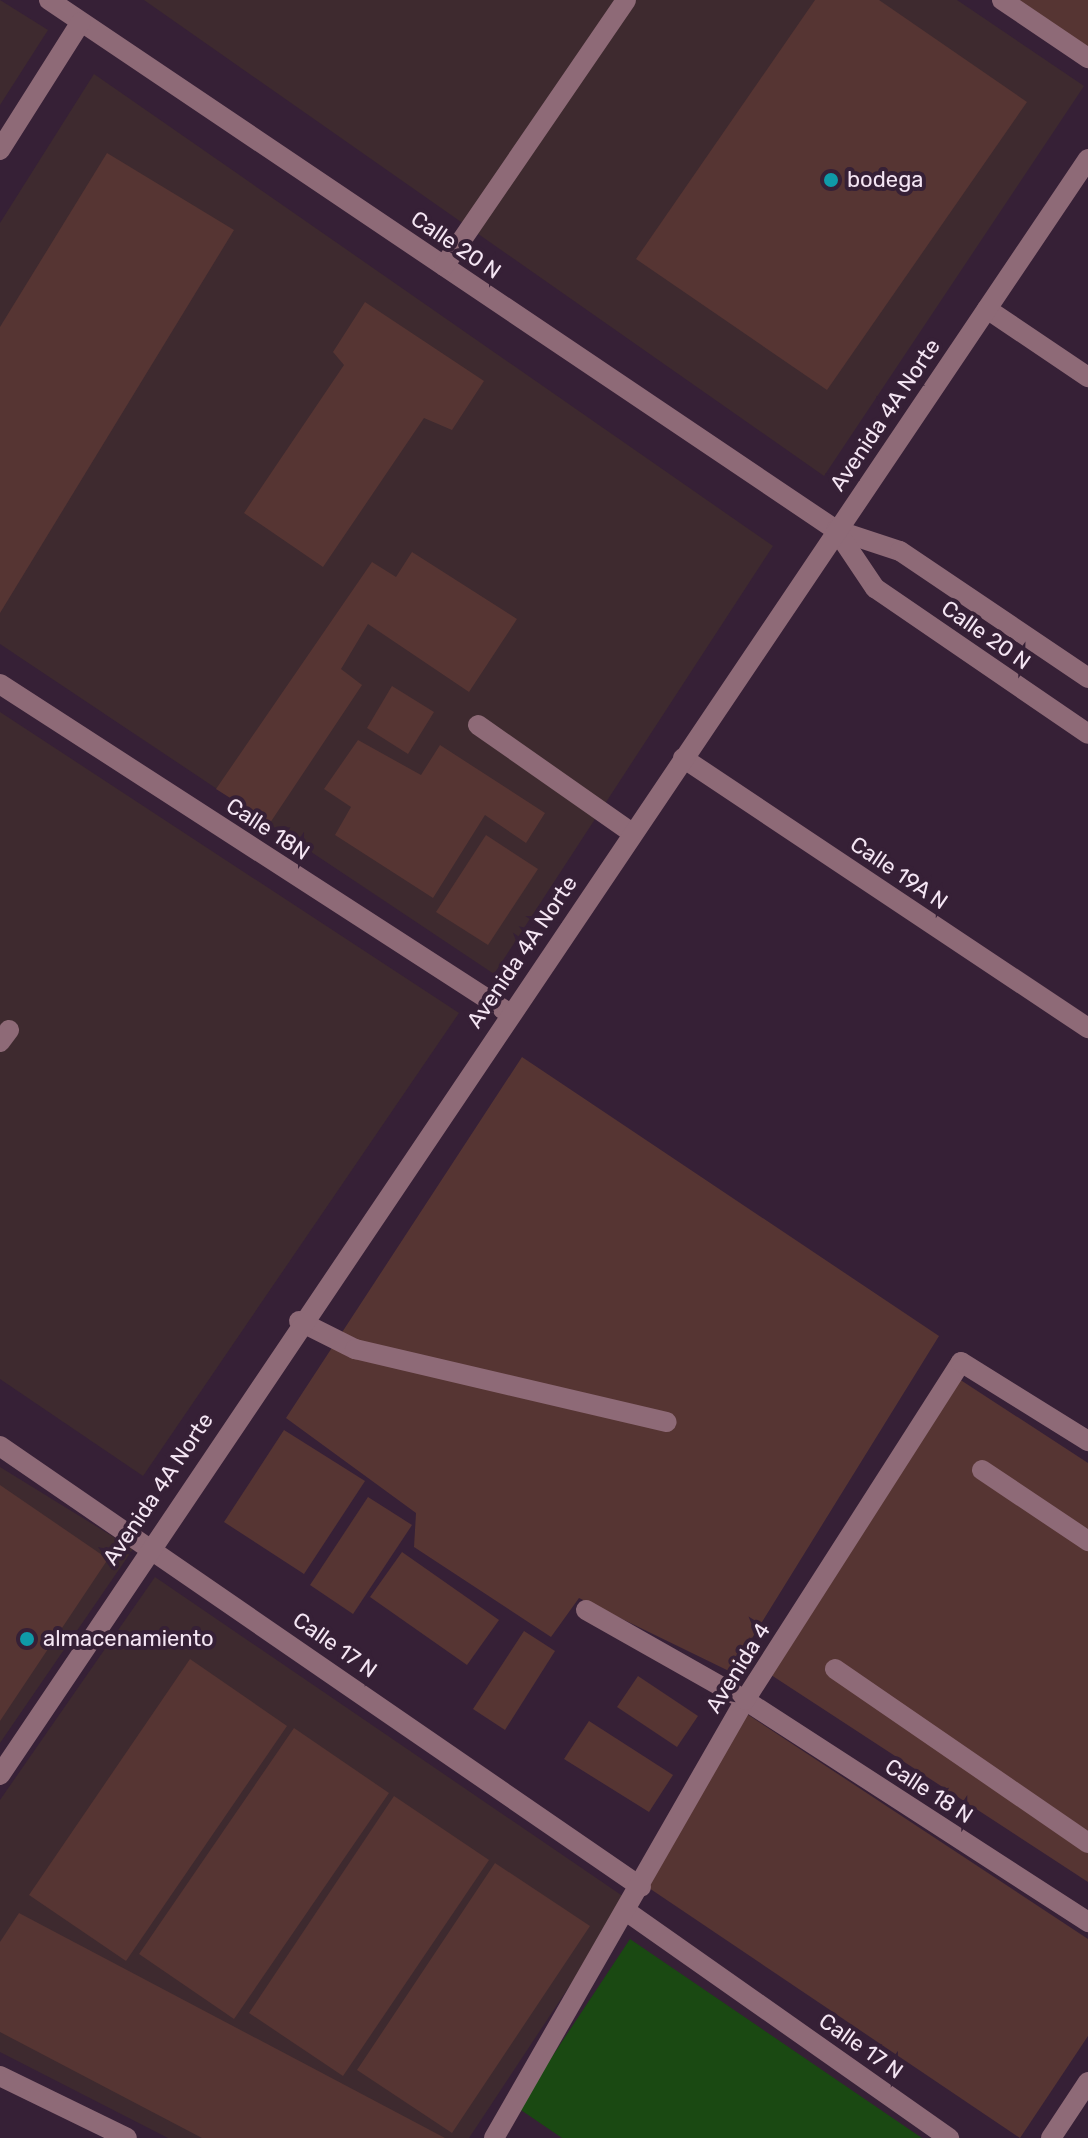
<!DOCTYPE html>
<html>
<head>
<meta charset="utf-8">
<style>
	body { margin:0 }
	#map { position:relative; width:1088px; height:2138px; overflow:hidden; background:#362036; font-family:Rubik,sans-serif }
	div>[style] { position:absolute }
	.industrial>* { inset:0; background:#3e2a2f }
	.green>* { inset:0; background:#1a4912 }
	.building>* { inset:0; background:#563533 }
	.minor>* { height:20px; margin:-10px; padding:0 10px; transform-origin:10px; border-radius:10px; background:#8e6a77 }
	.dots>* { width:22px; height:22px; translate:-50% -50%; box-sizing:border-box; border:4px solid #362036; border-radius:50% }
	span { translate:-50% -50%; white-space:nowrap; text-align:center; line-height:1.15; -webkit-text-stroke:8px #362036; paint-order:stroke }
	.poi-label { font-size:22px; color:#f4e5f3 }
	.left { translate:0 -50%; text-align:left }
	.street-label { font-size:22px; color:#f4e5f3 }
</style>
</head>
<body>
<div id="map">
	<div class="industrial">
		<div style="clip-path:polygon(0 0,48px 30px,0 105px)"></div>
		<div style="clip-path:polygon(144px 0,957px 0,1084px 86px,824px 476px)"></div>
		<div style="clip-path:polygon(94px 74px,773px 546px,494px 974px,0 644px,0 223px)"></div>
		<div style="clip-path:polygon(0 712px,459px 1013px,143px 1476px,0 1379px)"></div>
		<div style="clip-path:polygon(0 1467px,133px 1549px,0 1743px)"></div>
		<div style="clip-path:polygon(155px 1577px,627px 1899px,469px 2138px,168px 2138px,0 2052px,0 1800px)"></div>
	</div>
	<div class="green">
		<div style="clip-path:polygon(630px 1939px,922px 2138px,562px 2138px,518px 2108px)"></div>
	</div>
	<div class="building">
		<div style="clip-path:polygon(815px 0,879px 0,1027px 102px,827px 390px,636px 259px)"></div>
		<div style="clip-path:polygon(1016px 0,1088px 0,1088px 49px)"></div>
		<div style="clip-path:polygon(107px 153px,234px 230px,0 613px,0 327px)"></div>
		<div style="clip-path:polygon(365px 302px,484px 381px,452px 430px,424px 418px,323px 567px,244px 513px,344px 365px,333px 352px)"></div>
		<div style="clip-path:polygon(412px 552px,517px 619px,469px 692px,368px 624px,341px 669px,362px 685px,270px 823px,216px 789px,372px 562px,396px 577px)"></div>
		<div style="clip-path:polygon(392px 686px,434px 712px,408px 754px,367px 728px)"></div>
		<div style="clip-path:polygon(358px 740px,421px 775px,440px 745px,545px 813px,526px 843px,485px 815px,433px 898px,335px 835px,351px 807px,324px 789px)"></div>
		<div style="clip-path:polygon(486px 835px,538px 869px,488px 945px,436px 912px)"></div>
		<div style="clip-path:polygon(522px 1057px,939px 1336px,731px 1672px,579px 1598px,551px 1637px,414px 1547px,416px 1513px,286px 1418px)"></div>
		<div style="clip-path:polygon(959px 1379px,1088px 1463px,1088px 1882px,765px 1671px)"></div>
		<div style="clip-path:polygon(284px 1430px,365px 1481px,304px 1574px,224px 1522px)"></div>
		<div style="clip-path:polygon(0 1485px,108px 1559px,0 1721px)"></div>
		<div style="clip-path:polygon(368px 1497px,412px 1525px,353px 1614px,310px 1585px)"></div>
		<div style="clip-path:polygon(402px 1552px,499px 1620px,467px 1665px,370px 1597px)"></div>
		<div style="clip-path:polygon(524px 1631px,555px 1651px,505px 1730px,473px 1709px)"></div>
		<div style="clip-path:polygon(190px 1659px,287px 1726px,126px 1961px,29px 1895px)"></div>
		<div style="clip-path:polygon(638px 1676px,698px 1716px,677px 1747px,617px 1707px)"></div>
		<div style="clip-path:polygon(747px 1714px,1088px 1939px,1088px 2036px,1020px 2138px,646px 1886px)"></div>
		<div style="clip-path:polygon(589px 1721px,673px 1775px,649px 1812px,564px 1759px)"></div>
		<div style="clip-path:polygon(294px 1728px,389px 1793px,234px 2019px,139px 1954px)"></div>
		<div style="clip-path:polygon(394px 1796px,489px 1860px,343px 2076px,249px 2013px)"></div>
		<div style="clip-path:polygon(495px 1863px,590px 1926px,452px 2133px,357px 2070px)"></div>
		<div style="clip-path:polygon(19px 1913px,445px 2138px,202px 2138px,0 2032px,0 1942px)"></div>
	</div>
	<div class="minor">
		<div style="left:49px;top:0;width:949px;rotate:33.96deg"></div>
		<div style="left:836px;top:530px;width:67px;rotate:18.2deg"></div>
		<div style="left:900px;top:551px;width:227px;rotate:34deg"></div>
		<div style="left:1002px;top:0;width:104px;rotate:34deg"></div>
		<div style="left:0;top:150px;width:151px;rotate:-57.7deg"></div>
		<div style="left:444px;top:266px;width:322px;rotate:-55.6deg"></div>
		<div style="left:987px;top:309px;width:122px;rotate:34deg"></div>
		<div style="left:836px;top:530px;width:70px;rotate:56.1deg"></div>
		<div style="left:875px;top:588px;width:258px;rotate:34.4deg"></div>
		<div style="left:0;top:684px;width:606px;rotate:32.88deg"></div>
		<div style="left:478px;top:725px;width:188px;rotate:35deg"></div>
		<div style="left:683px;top:758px;width:487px;rotate:33.7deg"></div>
		<div style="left:0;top:1042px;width:15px;rotate:-53deg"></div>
		<div style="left:299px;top:1321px;width:63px;rotate:26.6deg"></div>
		<div style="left:355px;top:1349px;width:320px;rotate:13.2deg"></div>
		<div style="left:0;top:1446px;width:778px;rotate:34.53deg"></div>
		<div style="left:982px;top:1470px;width:128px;rotate:33.8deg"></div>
		<div style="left:586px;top:1610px;width:183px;rotate:29.5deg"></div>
		<div style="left:745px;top:1700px;width:409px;rotate:32.9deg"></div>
		<div style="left:835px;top:1669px;width:307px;rotate:34.5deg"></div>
		<div style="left:0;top:1775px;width:1948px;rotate:-56.05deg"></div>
		<div style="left:626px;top:1911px;width:395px;rotate:35.1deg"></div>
		<div style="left:0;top:2076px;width:141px;rotate:26deg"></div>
		<div style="left:494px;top:2138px;width:505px;rotate:-60.18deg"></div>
		<div style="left:745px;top:1700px;width:401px;rotate:-57.4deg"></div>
		<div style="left:961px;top:1362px;width:150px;rotate:31.9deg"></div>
		<div style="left:1051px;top:2138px;width:67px;rotate:-56.5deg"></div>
	</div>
	<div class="dots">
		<div style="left:831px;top:180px;background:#0f9aa8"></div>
		<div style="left:27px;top:1639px;background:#0f9aa8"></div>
	</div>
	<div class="poi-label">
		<span class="left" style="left:847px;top:180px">bodega</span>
		<span class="left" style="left:43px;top:1639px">almacenamiento</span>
	</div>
	<div class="street-label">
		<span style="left:456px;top:245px;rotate:34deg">Calle 20 N</span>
		<span style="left:885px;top:415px;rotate:-56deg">Avenida 4A Norte</span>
		<span style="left:986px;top:635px;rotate:35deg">Calle 20 N</span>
		<span style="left:268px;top:829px;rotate:33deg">Calle 18N</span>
		<span style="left:899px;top:873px;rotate:34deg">Calle 19A N</span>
		<span style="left:522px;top:952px;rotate:-56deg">Avenida 4A Norte</span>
		<span style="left:158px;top:1489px;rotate:-56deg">Avenida 4A Norte</span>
		<span style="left:335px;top:1645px;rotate:35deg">Calle 17 N</span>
		<span style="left:738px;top:1668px;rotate:-58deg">Avenida 4</span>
		<span style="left:929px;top:1791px;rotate:33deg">Calle 18 N</span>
		<span style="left:861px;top:2046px;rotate:35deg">Calle 17 N</span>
	</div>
</div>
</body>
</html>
